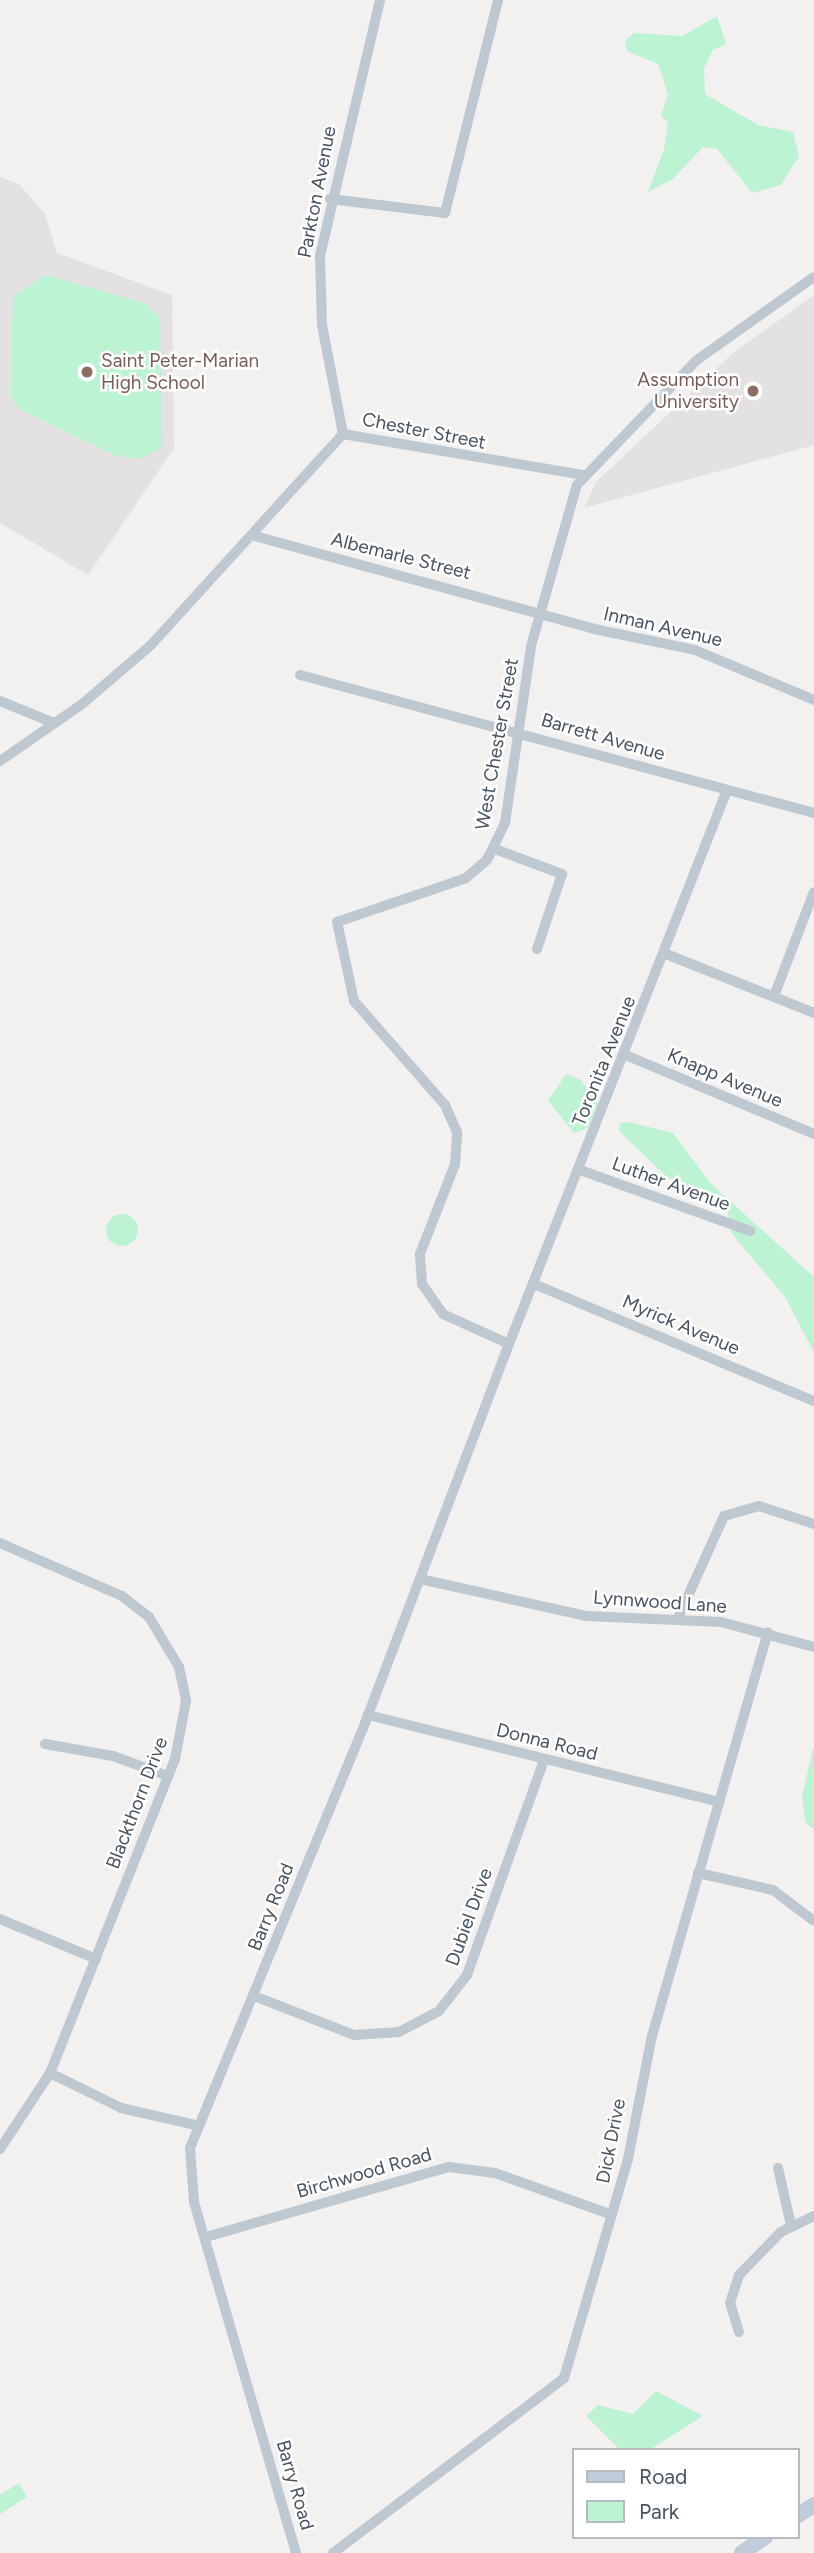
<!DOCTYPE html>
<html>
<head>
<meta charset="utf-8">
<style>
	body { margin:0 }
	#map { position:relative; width:814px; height:2553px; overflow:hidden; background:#f3f0f0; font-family:Figtree,sans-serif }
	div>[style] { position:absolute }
	.education>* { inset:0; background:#e4e1e2 }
	.green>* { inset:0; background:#bcf3d2 }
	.round { border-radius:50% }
	.minor>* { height:10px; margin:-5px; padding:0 5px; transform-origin:5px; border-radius:5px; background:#bdc8d1 }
	.secondary>* { height:16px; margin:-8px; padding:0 8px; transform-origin:8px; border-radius:8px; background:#c0ccd9 }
	.dots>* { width:19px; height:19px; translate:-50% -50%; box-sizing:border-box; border:4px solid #fff; border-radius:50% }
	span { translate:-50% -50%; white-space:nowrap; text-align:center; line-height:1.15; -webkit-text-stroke:5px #fff; paint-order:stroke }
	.street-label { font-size:19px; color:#475460 }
	.education-label { font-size:19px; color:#785e54 }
	.left { translate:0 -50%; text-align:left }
	.right { translate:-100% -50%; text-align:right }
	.legend { position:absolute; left:572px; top:2448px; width:228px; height:91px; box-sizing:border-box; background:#fff; border:2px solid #b5bbbf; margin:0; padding:9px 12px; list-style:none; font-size:21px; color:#475460 }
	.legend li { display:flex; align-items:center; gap:14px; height:35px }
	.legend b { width:35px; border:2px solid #b5bbbf }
</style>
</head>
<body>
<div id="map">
	<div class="education">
		<div style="clip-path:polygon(0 177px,19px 184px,45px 214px,57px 253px,172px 295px,174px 448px,88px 575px,0 523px)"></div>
		<div style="clip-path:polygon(814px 295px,814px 445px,584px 508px,596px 482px,733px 353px)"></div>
	</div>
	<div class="green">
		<div style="clip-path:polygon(717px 16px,726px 44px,713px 50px,704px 68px,705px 94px,758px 125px,793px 132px,799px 156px,781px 185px,752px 193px,717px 149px,703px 147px,673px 179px,648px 192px,664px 149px,668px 123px,661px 115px,668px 95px,658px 64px,627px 51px,625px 41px,634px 33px,682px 36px)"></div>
		<div style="clip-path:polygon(46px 275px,145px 303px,160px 319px,162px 448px,141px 459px,116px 456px,20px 409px,10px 396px,13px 296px)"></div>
		<div style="clip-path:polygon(566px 1074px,581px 1080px,598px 1104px,588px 1128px,574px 1133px,548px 1101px)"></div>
		<div style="clip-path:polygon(629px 1122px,673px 1133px,711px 1184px,814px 1277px,814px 1353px,785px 1297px,732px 1234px,727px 1210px,667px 1177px,619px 1131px,620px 1123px)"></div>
		<div class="round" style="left:106px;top:1214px;width:32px;height:32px"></div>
		<div style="clip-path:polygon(814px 1744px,814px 1829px,813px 1829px,805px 1822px,802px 1796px)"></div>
		<div style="clip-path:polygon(656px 2391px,703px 2416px,649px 2450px,620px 2450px,586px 2416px,598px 2405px,633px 2414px)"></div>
		<div style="clip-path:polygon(19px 2483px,27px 2497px,0 2514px,0 2495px)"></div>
	</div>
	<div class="minor">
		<div style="left:330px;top:199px;width:116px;rotate:6.9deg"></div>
		<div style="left:445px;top:213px;width:219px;rotate:-76deg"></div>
		<div style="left:343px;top:434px;width:111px;rotate:-100.9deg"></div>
		<div style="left:322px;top:325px;width:69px;rotate:-91.7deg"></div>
		<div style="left:320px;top:256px;width:263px;rotate:-76.8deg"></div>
		<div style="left:343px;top:434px;width:243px;rotate:9.7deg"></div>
		<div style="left:255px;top:536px;width:352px;rotate:15.3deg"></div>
		<div style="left:594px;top:629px;width:103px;rotate:11.7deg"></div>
		<div style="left:695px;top:650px;width:129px;rotate:22.8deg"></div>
		<div style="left:300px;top:675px;width:532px;rotate:15.03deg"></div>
		<div style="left:0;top:701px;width:58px;rotate:22.2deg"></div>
		<div style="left:0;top:761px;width:98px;rotate:-34.7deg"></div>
		<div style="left:81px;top:705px;width:92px;rotate:-40.6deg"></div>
		<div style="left:151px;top:645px;width:285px;rotate:-47.7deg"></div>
		<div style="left:495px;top:849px;width:72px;rotate:20.5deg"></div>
		<div style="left:562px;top:874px;width:79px;rotate:108.4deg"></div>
		<div style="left:666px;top:954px;width:159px;rotate:21.7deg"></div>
		<div style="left:774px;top:996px;width:111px;rotate:-69deg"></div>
		<div style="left:623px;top:1054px;width:207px;rotate:22.7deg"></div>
		<div style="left:580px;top:1170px;width:181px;rotate:19.7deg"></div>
		<div style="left:534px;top:1284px;width:303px;rotate:22.7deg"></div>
		<div style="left:509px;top:1344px;width:595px;rotate:-68.52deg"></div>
		<div style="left:0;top:1543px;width:133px;rotate:23.5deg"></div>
		<div style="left:122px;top:1596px;width:34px;rotate:38deg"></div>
		<div style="left:149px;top:1617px;width:58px;rotate:59deg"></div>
		<div style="left:179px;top:1667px;width:35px;rotate:78deg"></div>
		<div style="left:186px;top:1701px;width:59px;rotate:100.7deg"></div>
		<div style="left:175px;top:1759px;width:338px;rotate:111.7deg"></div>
		<div style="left:50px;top:2073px;width:91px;rotate:123.3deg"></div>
		<div style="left:420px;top:1579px;width:171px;rotate:12.5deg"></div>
		<div style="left:587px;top:1616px;width:134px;rotate:2.6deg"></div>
		<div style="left:721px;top:1622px;width:96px;rotate:15deg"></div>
		<div style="left:678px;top:1618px;width:112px;rotate:-65.7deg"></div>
		<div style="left:724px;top:1516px;width:36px;rotate:-16deg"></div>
		<div style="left:759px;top:1506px;width:58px;rotate:18.1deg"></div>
		<div style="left:368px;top:1715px;width:362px;rotate:13.9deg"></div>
		<div style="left:45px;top:1744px;width:69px;rotate:10deg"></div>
		<div style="left:113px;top:1756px;width:59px;rotate:20deg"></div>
		<div style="left:698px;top:1873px;width:77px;rotate:12.8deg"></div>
		<div style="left:773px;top:1890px;width:51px;rotate:37.1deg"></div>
		<div style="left:0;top:1919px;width:104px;rotate:22.6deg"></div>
		<div style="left:254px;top:1996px;width:107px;rotate:21.3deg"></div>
		<div style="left:354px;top:2035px;width:45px;rotate:-3.8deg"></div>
		<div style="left:399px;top:2032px;width:45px;rotate:-27.7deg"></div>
		<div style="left:439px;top:2011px;width:46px;rotate:-52.1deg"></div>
		<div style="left:467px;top:1975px;width:228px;rotate:-70.3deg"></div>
		<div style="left:50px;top:2073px;width:79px;rotate:26.2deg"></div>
		<div style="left:121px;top:2108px;width:77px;rotate:12.8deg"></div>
		<div style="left:778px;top:2168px;width:58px;rotate:77.2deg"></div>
		<div style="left:206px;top:2237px;width:253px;rotate:-16.1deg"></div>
		<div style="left:449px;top:2167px;width:46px;rotate:7.4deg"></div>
		<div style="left:495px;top:2173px;width:124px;rotate:19.7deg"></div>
		<div style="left:739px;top:2332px;width:30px;rotate:-107deg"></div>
		<div style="left:730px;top:2303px;width:29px;rotate:-72deg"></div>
		<div style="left:739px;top:2275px;width:60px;rotate:-45.7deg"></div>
		<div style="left:781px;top:2232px;width:37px;rotate:-26deg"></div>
		<div style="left:296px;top:2553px;width:366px;rotate:-106.2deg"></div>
		<div style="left:194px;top:2201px;width:53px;rotate:-94.3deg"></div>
		<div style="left:190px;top:2148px;width:460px;rotate:-67.6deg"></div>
		<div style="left:365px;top:1723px;width:405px;rotate:-69.2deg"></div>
		<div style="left:509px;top:1344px;width:72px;rotate:-155.6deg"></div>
		<div style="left:443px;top:1314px;width:37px;rotate:-125deg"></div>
		<div style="left:422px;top:1284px;width:30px;rotate:-94deg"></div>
		<div style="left:420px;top:1254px;width:97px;rotate:-68.7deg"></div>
		<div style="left:455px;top:1164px;width:32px;rotate:-86deg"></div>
		<div style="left:457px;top:1132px;width:30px;rotate:-114deg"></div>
		<div style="left:445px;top:1105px;width:138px;rotate:-131.2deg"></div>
		<div style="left:354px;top:1001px;width:81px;rotate:-102.1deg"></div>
		<div style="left:337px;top:922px;width:136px;rotate:-18.8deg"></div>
		<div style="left:466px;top:878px;width:28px;rotate:-41deg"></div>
		<div style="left:487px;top:860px;width:41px;rotate:-64.1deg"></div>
		<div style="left:505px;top:823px;width:179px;rotate:-81.6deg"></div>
		<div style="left:531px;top:646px;width:167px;rotate:-74.1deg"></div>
		<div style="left:577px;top:485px;width:173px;rotate:-46.2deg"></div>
		<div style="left:697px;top:360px;width:143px;rotate:-35.4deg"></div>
		<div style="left:333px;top:2553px;width:290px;rotate:-37.1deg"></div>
		<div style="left:564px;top:2378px;width:228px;rotate:-73.7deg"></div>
		<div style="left:628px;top:2159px;width:125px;rotate:-79deg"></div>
		<div style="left:652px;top:2036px;width:420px;rotate:-74deg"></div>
	</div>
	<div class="secondary">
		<div style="left:798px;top:2515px;width:19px;rotate:-32deg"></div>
		<div style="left:742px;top:2553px;width:28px;rotate:-35deg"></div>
	</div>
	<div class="dots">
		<div style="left:87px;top:372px;background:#8d6e63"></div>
		<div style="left:753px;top:391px;background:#8d6e63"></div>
	</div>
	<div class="street-label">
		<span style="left:317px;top:192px;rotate:-79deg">Parkton Avenue</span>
		<span style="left:424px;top:431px;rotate:11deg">Chester Street</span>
		<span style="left:401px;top:556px;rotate:14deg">Albemarle Street</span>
		<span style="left:663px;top:627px;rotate:13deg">Inman Avenue</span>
		<span style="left:603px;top:737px;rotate:16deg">Barrett Avenue</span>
		<span style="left:497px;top:744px;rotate:-80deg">West Chester Street</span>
		<span style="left:604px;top:1061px;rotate:-68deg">Toronita Avenue</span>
		<span style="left:725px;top:1078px;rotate:23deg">Knapp Avenue</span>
		<span style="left:671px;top:1184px;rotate:20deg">Luther Avenue</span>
		<span style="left:681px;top:1325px;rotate:23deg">Myrick Avenue</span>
		<span style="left:660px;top:1602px;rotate:4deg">Lynnwood Lane</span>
		<span style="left:547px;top:1742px;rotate:14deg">Donna Road</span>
		<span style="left:137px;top:1803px;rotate:-69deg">Blackthorn Drive</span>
		<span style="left:271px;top:1907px;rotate:-68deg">Barry Road</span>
		<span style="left:469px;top:1917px;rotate:-70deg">Dubiel Drive</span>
		<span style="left:611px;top:2141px;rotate:-79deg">Dick Drive</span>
		<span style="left:364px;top:2173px;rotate:-16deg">Birchwood Road</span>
		<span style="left:295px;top:2485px;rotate:74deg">Barry Road</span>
	</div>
	<div class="education-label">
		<span class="left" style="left:101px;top:372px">Saint Peter-Marian<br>High School</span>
		<span class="right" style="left:739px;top:391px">Assumption<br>University</span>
	</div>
	<ul class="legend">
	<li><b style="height:9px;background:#c0ccd9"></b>Road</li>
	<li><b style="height:19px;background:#bcf3d2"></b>Park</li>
	</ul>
</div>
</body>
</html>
